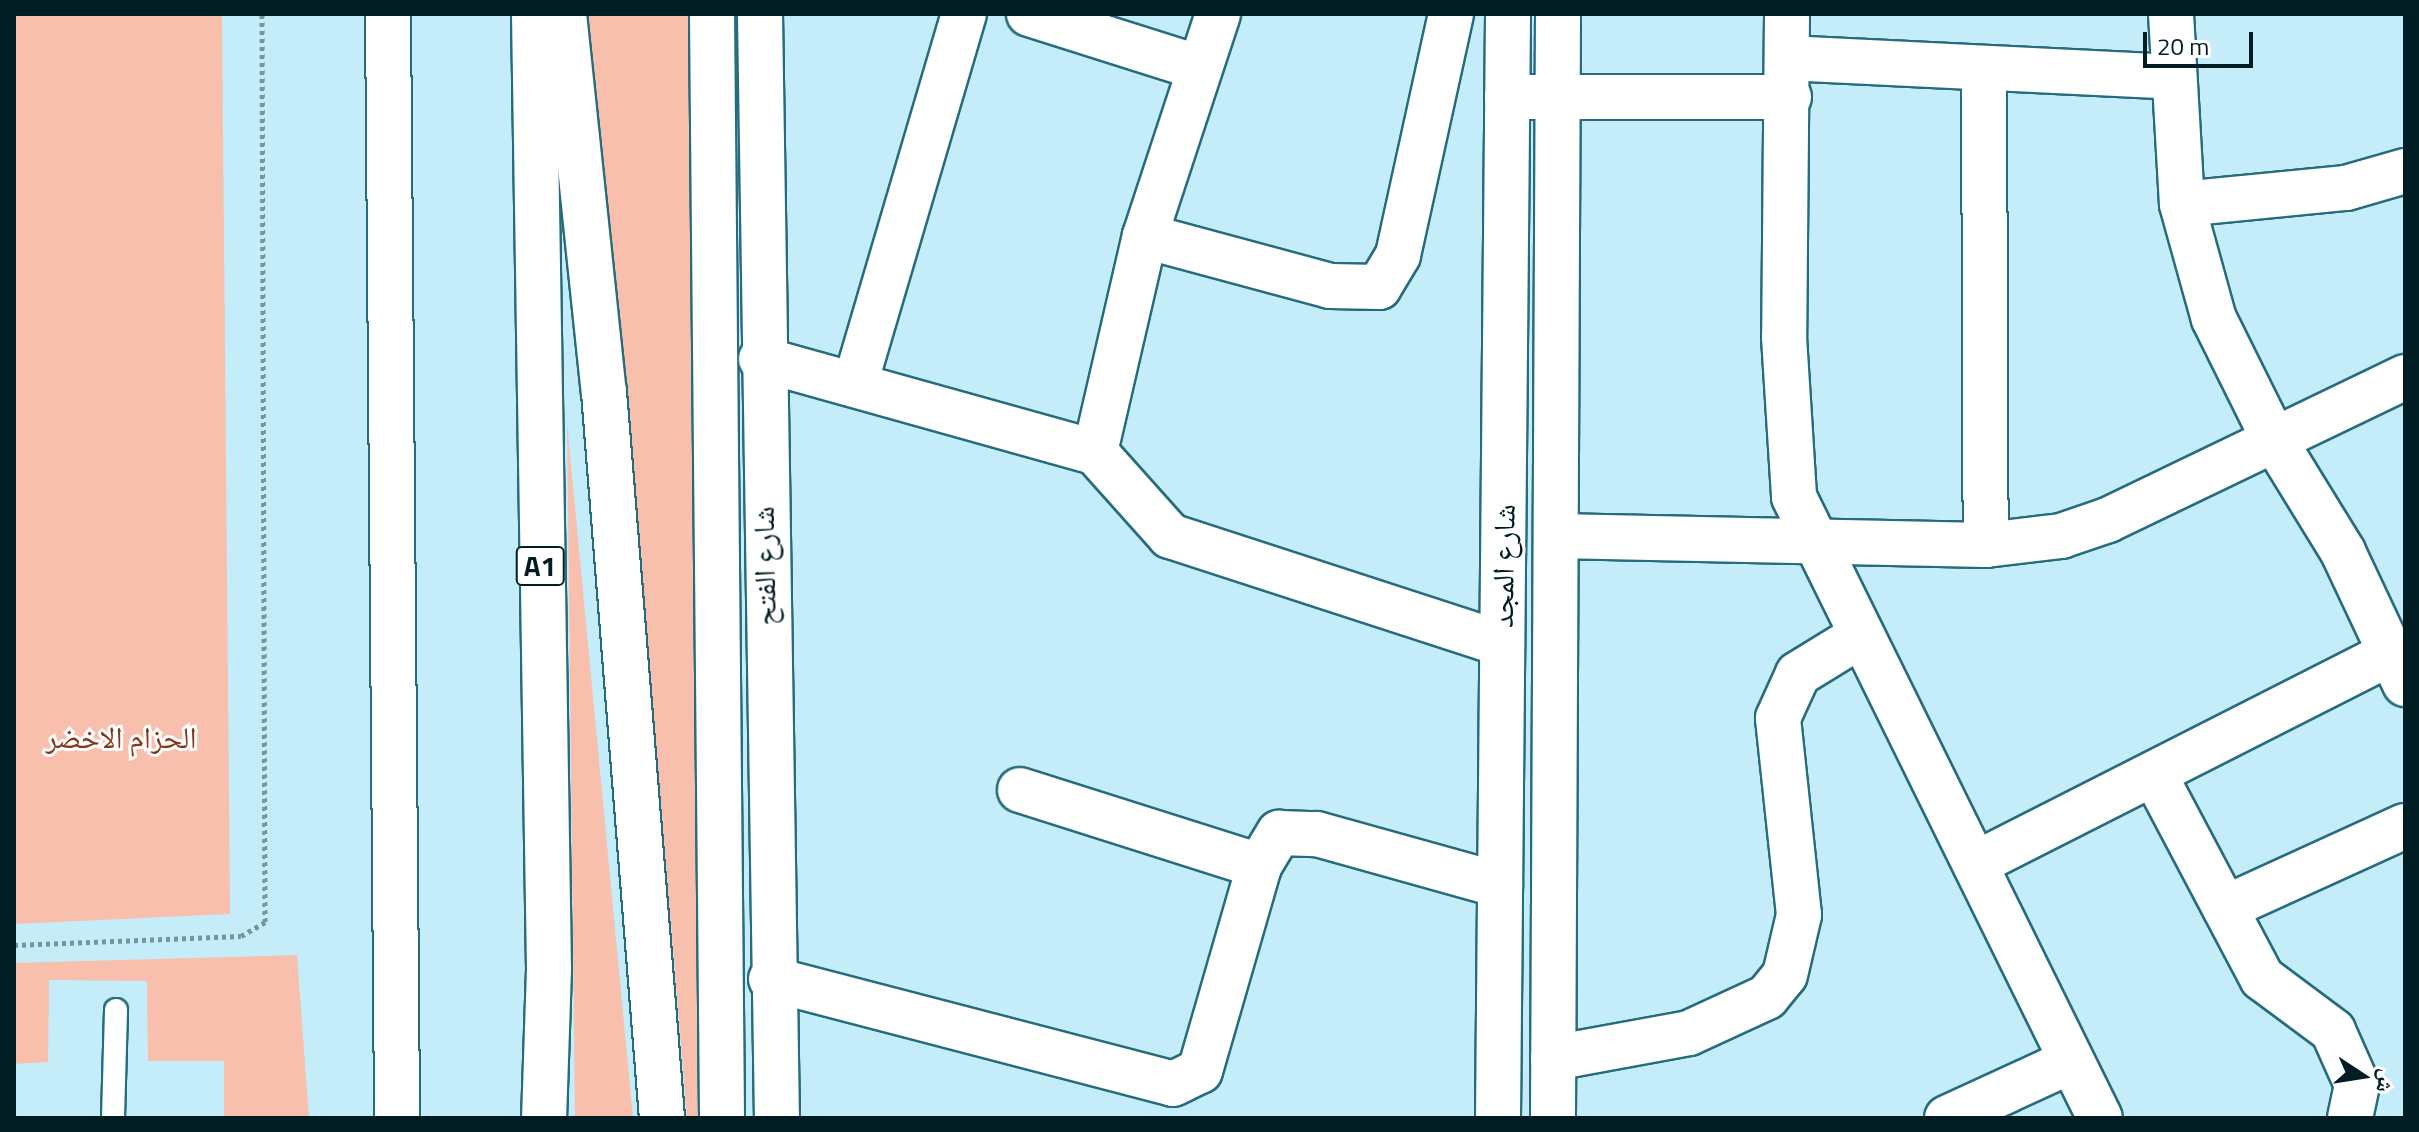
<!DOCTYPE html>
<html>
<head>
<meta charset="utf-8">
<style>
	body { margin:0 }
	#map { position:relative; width:2419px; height:1132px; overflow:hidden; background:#c5edf9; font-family:"Titillium Web","Noto Naskh Arabic",sans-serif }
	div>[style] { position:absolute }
	.green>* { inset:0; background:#f8bfad }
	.path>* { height:5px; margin-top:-2.5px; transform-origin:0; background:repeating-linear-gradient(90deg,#73969f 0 4px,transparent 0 8px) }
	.roads { filter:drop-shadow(2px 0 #266c7e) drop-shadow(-2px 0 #266c7e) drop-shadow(0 2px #266c7e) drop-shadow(0 -2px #266c7e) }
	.service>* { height:22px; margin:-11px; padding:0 11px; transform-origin:11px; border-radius:11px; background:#fff }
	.minor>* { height:44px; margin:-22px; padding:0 22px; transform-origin:22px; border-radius:22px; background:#fff }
	.tertiary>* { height:44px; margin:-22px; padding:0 22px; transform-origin:22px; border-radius:22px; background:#fff }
	.secondary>* { height:44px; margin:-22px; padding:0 22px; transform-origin:22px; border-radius:22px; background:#fff }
	.motorway>* { height:44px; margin:-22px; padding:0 22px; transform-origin:22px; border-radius:22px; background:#fff }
	span { translate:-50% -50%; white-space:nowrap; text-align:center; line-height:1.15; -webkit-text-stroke:6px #fff; paint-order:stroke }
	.shield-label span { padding:2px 6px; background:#fff; border:2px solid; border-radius:6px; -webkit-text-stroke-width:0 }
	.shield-label { font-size:28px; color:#011d24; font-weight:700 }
	.street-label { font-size:30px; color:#011d24 }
	.park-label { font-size:30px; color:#883419 }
	.frame { position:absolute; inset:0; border:16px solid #011d24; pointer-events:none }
	.north { position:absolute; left:2323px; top:1036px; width:80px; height:80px; -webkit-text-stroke:6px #fff; paint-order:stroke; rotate:102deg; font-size:22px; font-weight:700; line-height:32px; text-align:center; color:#011d24 }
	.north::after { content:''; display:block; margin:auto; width:28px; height:36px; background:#011d24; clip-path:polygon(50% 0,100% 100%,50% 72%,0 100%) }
	.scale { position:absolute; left:2143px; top:32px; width:110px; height:36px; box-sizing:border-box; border:4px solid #011d24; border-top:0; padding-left:10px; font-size:24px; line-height:28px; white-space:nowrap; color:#011d24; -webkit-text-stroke:6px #fff; paint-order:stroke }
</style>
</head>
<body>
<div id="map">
	<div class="green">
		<div style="clip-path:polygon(14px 14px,222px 14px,230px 914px,14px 924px)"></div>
		<div style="clip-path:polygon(580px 14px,691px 14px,703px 1118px,687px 1118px,633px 465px)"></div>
		<div style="clip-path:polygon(567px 423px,633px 1118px,575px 1118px)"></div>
		<div style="clip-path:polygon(297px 955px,309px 1118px,224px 1118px,224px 1061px,148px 1061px,147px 981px,49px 980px,48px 1062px,14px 1064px,14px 963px)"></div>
	</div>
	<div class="path">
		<div style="left:14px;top:945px;width:227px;rotate:-2.3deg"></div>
		<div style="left:241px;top:936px;width:28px;rotate:-30deg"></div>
		<div style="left:265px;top:922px;width:908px;rotate:-90.19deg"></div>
	</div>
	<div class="roads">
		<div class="service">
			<div style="left:113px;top:1118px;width:108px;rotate:-88.4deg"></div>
		</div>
		<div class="minor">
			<div style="left:1029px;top:14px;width:179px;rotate:17.5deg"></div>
			<div style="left:1787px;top:14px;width:323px;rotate:90.5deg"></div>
			<div style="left:1784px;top:337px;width:160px;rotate:86.4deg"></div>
			<div style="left:1794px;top:497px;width:692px;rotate:63.77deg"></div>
			<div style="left:2171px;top:14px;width:190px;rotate:86.7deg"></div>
			<div style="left:2182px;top:204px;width:119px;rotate:74.5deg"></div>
			<div style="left:2214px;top:319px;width:133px;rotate:63.6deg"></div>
			<div style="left:2273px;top:438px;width:134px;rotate:58.4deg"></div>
			<div style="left:2343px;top:552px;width:146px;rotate:64.8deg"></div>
			<div style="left:1788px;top:58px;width:385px;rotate:2.8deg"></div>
			<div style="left:1984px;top:68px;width:477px;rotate:89.8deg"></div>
			<div style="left:1507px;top:97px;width:282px"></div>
			<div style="left:2182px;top:204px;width:165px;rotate:-5.6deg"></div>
			<div style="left:2346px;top:188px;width:61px;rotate:-16.1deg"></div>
			<div style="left:1145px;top:236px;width:192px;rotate:15.1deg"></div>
			<div style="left:1330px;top:286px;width:49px;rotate:1.2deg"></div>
			<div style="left:1379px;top:287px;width:37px;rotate:-59deg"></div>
			<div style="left:1398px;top:255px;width:247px;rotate:-77.6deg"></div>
			<div style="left:761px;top:359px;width:347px;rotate:15.6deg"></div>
			<div style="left:1095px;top:452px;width:113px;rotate:48.2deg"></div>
			<div style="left:1170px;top:536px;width:349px;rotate:18deg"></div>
			<div style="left:855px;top:384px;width:386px;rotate:-73.6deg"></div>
			<div style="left:1095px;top:452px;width:222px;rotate:-77deg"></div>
			<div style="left:1145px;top:236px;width:234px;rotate:-71.8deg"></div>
			<div style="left:1556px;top:536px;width:430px;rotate:1.2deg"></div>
			<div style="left:1986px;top:545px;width:76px;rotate:-6.8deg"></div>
			<div style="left:2061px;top:536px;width:50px;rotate:-18.8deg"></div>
			<div style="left:2108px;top:520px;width:330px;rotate:-25.7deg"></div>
			<div style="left:2154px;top:774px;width:231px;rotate:62.1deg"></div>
			<div style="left:2262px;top:978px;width:89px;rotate:36.7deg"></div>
			<div style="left:2333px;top:1031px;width:59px;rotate:66deg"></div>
			<div style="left:2357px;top:1085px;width:34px;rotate:102deg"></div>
			<div style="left:1020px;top:790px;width:251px;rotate:17.6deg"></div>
			<div style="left:1975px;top:864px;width:466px;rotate:-26.9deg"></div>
			<div style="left:2225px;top:908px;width:198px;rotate:-24.5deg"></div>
			<div style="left:771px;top:979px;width:415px;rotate:14.6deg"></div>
			<div style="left:1173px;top:1084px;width:30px;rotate:-26deg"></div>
			<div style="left:1200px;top:1071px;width:213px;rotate:-73.9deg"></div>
			<div style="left:1259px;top:866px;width:39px;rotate:-59deg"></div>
			<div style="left:1279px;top:833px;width:38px;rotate:2deg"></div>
			<div style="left:1317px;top:834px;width:190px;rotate:15.6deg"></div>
			<div style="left:1553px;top:1058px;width:138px;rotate:-10.4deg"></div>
			<div style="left:1689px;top:1033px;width:86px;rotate:-24.8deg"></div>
			<div style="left:1767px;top:997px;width:28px;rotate:-51deg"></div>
			<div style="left:1785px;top:975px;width:62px;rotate:-76.9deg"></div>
			<div style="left:1799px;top:915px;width:198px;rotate:-96.1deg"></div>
			<div style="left:1778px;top:718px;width:48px;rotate:-65.6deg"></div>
			<div style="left:1798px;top:674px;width:73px;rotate:-31.5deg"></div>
			<div style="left:1947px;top:1118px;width:134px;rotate:-24.7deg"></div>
		</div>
		<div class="tertiary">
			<div style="left:712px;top:14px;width:1104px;rotate:89.48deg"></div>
			<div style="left:760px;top:14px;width:1104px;rotate:89.12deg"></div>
		</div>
		<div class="secondary">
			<div style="left:1498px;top:1118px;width:1104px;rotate:-89.48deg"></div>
			<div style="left:1553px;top:1118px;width:1104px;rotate:-89.74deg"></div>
		</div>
		<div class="motorway">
			<div style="left:388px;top:14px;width:1104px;rotate:89.53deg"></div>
			<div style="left:534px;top:14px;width:955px;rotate:89.1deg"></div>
			<div style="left:549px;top:969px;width:149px;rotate:91.9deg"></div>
			<div style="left:564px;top:14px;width:380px;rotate:84deg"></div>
			<div style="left:604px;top:392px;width:728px;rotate:85.43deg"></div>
		</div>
	</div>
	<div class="shield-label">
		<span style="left:540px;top:566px">A1</span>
	</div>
	<div class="street-label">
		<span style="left:764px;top:566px;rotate:-91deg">شارع الفتح</span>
		<span style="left:1503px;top:566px;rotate:-89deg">شارع المجد</span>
	</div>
	<div class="park-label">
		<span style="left:121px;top:737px">الحزام الاخضر</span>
	</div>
	<div class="frame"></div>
	<div class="north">ش</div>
	<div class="scale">20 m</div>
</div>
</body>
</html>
